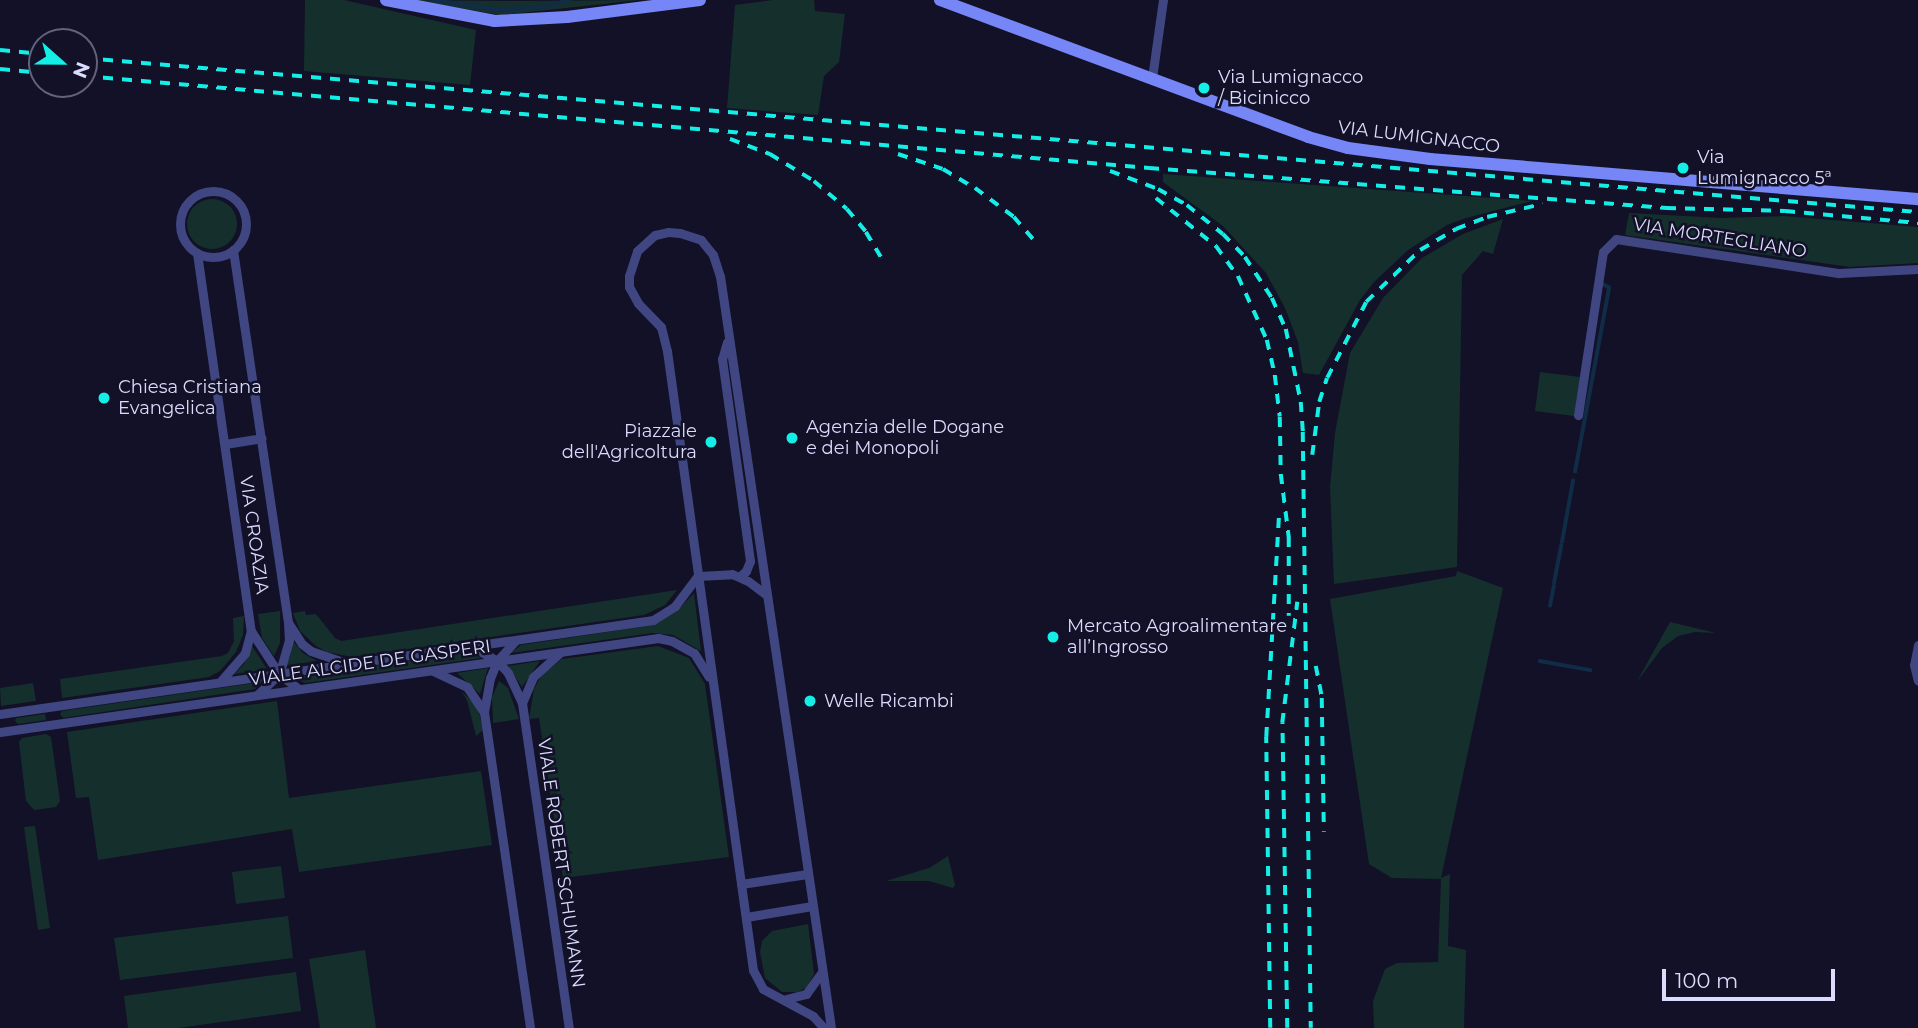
<!DOCTYPE html>
<html>
<head>
<meta charset="utf-8">
<style>
	body { margin:0 }
	#map { position:relative; width:1918px; height:1028px; overflow:hidden; background:#121127; font-family:Montserrat,sans-serif }
	div>[style] { position:absolute }
	.green>* { inset:0; background:#15302c }
	.round { border-radius:50% }
	.stream>* { height:3.5px; margin:-1.75px; padding:0 1.75px; transform-origin:1.75px; border-radius:1.75px; background:#102c47 }
	.street>* { height:9px; margin:-4.5px; padding:0 4.5px; transform-origin:4.5px; border-radius:4.5px; background:#404682 }
	.street>.ring { margin:-4.5px; padding:0; box-sizing:content-box; background:none; border:9px solid #404682; border-radius:50% }
	.secondary>* { height:12px; margin:-6px; padding:0 6px; transform-origin:6px; border-radius:6px; background:#7786f6 }
	.rail>* { height:3.5px; margin-top:-1.75px; transform-origin:0; background:repeating-linear-gradient(90deg,#13efe7 0 10px,transparent 0 19px) }
	.dots>* { width:19px; height:19px; translate:-50% -50%; box-sizing:border-box; border:4px solid #121127; border-radius:50% }
	span { translate:-50% -50%; white-space:nowrap; text-align:center; line-height:1.15; -webkit-text-stroke:5px #121127; paint-order:stroke }
	.poi-label { font-size:18px; color:#dadbfd }
	.left { translate:0 -50%; text-align:left }
	.right { translate:-100% -50%; text-align:right }
	.street-label { font-size:18px; color:#dadbfd }
	.north { position:absolute; left:28px; top:28px; width:70px; height:70px; box-sizing:border-box; background:#121127; border:2px solid #62627d; border-radius:50%; rotate:111deg; font-size:19px; font-weight:700; line-height:28px; text-align:center; color:#dadbfd }
	.north::after { content:''; display:block; margin:auto; width:24px; height:32px; background:#13efe7; clip-path:polygon(50% 0,100% 100%,50% 72%,0 100%) }
	.scale { position:absolute; left:1662px; top:969px; width:173px; height:32px; box-sizing:border-box; border:4px solid #dadbfd; border-top:0; padding-left:9px; font-size:21px; line-height:24px; white-space:nowrap; color:#dadbfd; -webkit-text-stroke:5px #121127; paint-order:stroke }
</style>
</head>
<body>
<div id="map">
	<div class="green">
		<div style="clip-path:polygon(305px 0,344px 0,476px 30px,470px 85px,304px 71px)"></div>
		<div style="clip-path:polygon(410px 0,519px 1px,640px 0,501px 15px)"></div>
		<div style="clip-path:polygon(773px 0,814px 0,815px 11px,845px 14px,839px 62px,824px 76px,818px 115px,727px 108px,735px 5px)"></div>
		<div style="clip-path:polygon(1163px 174px,1532px 201px,1466px 218px,1447px 225px,1408px 250px,1374px 282px,1360px 300px,1319px 375px,1303px 373px,1298px 342px,1285px 308px,1266px 273px,1223px 226px,1163px 182px)"></div>
		<div class="round" style="left:187px;top:199px;width:50px;height:50px"></div>
		<div style="clip-path:polygon(1629px 213px,1721px 218px,1784px 216px,1918px 227px,1918px 263px,1850px 267px,1625px 235px)"></div>
		<div style="clip-path:polygon(1503px 219px,1493px 254px,1483px 251px,1462px 275px,1457px 567px,1334px 584px,1330px 487px,1335px 433px,1350px 353px,1383px 298px,1422px 258px,1463px 234px)"></div>
		<div style="clip-path:polygon(1540px 372px,1580px 377px,1574px 416px,1535px 411px)"></div>
		<div style="clip-path:polygon(1457px 571px,1503px 588px,1441px 878px,1450px 874px,1448px 946px,1466px 950px,1464px 1028px,1374px 1028px,1373px 1001px,1385px 969px,1397px 963px,1438px 962px,1441px 879px,1392px 878px,1369px 864px,1330px 599px,1456px 576px)"></div>
		<div style="clip-path:polygon(677px 590px,665px 605px,644px 615px,352px 657px,327px 652px,316px 646px,300px 631px,293px 613px,305px 611px,306px 615px,316px 614px,335px 638px,341px 641px)"></div>
		<div style="clip-path:polygon(694px 593px,701px 651px,673px 635px,653px 633px,511px 653px,521px 645px,654px 625px,677px 611px)"></div>
		<div style="clip-path:polygon(280px 611px,280px 643px,274px 656px,262px 638px,258px 614px)"></div>
		<div style="clip-path:polygon(244px 616px,243px 635px,236px 652px,220px 671px,209px 677px,62px 698px,60px 679px,222px 656px,228px 653px,234px 641px,233px 618px)"></div>
		<div style="clip-path:polygon(1670px 622px,1716px 633px,1695px 632px,1678px 636px,1662px 648px,1636px 683px)"></div>
		<div style="clip-path:polygon(292px 640px,303px 653px,317px 661px,284px 666px,290px 657px)"></div>
		<div style="clip-path:polygon(252px 646px,267px 669px,234px 674px,244px 664px)"></div>
		<div style="clip-path:polygon(658px 646px,689px 658px,705px 684px,729px 857px,563px 878px,539px 718px,529px 719px,534px 689px,541px 676px,562px 659px)"></div>
		<div style="clip-path:polygon(469px 652px,481px 658px,305px 683px,293px 678px)"></div>
		<div style="clip-path:polygon(540px 661px,522px 687px,508px 666px)"></div>
		<div style="clip-path:polygon(488px 668px,480px 694px,457px 673px)"></div>
		<div style="clip-path:polygon(499px 681px,508px 688px,519px 719px,493px 723px,492px 697px)"></div>
		<div style="clip-path:polygon(262px 682px,255px 689px,63px 718px,60px 714px,62px 711px)"></div>
		<div style="clip-path:polygon(33px 683px,36px 701px,1px 706px,0 688px)"></div>
		<div style="clip-path:polygon(461px 691px,476px 705px,480px 716px,483px 730px,476px 736px,467px 700px)"></div>
		<div style="clip-path:polygon(277px 701px,289px 798px,481px 771px,492px 845px,299px 872px,292px 829px,98px 860px,89px 797px,76px 798px,67px 732px)"></div>
		<div style="clip-path:polygon(45px 714px,46px 720px,18px 724px,15px 721px,16px 718px)"></div>
		<div style="clip-path:polygon(46px 734px,51px 737px,60px 801px,56px 807px,34px 810px,26px 801px,19px 742px,22px 738px)"></div>
		<div style="clip-path:polygon(35px 826px,50px 928px,38px 930px,24px 827px)"></div>
		<div style="clip-path:polygon(948px 856px,955px 885px,953px 888px,929px 881px,886px 881px,929px 868px)"></div>
		<div style="clip-path:polygon(281px 866px,285px 898px,236px 904px,232px 872px)"></div>
		<div style="clip-path:polygon(288px 916px,293px 958px,120px 980px,114px 938px)"></div>
		<div style="clip-path:polygon(808px 924px,814px 974px,807px 987px,798px 992px,782px 992px,765px 978px,760px 952px,762px 941px,772px 931px)"></div>
		<div style="clip-path:polygon(365px 950px,376px 1028px,320px 1028px,309px 959px)"></div>
		<div style="clip-path:polygon(296px 972px,301px 1011px,178px 1028px,128px 1028px,124px 996px)"></div>
	</div>
	<div class="stream">
		<div style="left:433px;top:0;width:69px;rotate:8.4deg"></div>
		<div style="left:501px;top:10px;width:47px;rotate:-4.9deg"></div>
		<div style="left:548px;top:6px;width:22px;rotate:-16deg"></div>
		<div style="left:1575px;top:472px;width:187px;rotate:-79.5deg"></div>
		<div style="left:1609px;top:288px;width:6px;rotate:-149deg"></div>
		<div style="left:1562px;top:542px;width:62px;rotate:-79.8deg"></div>
		<div style="left:1554px;top:583px;width:38px;rotate:-79deg"></div>
		<div style="left:1550px;top:606px;width:20px;rotate:-79deg"></div>
		<div style="left:1540px;top:661px;width:51px;rotate:10.2deg"></div>
	</div>
	<div class="street">
		<div style="left:1152px;top:78px;width:79px;rotate:-82deg"></div>
		<div class="ring" style="left:180px;top:191px;width:57px;height:57px"></div>
		<div style="left:233px;top:250px;width:376px;rotate:81.6deg"></div>
		<div style="left:288px;top:622px;width:18px;rotate:87deg"></div>
		<div style="left:289px;top:640px;width:35px;rotate:106deg"></div>
		<div style="left:279px;top:674px;width:30px;rotate:136deg"></div>
		<div style="left:197px;top:253px;width:382px;rotate:81.9deg"></div>
		<div style="left:251px;top:631px;width:51px;rotate:56.9deg"></div>
		<div style="left:279px;top:674px;width:25px;rotate:37deg"></div>
		<div style="left:727px;top:342px;width:18px;rotate:106deg"></div>
		<div style="left:722px;top:359px;width:204px;rotate:82.1deg"></div>
		<div style="left:750px;top:561px;width:11px;rotate:112deg"></div>
		<div style="left:746px;top:571px;width:9px;rotate:139deg"></div>
		<div style="left:1578px;top:415px;width:165px;rotate:-81.3deg"></div>
		<div style="left:1603px;top:252px;width:18px;rotate:-45deg"></div>
		<div style="left:1616px;top:239px;width:226px;rotate:8.7deg"></div>
		<div style="left:1839px;top:273px;width:79px;rotate:-2.9deg"></div>
		<div style="left:225px;top:444px;width:37px;rotate:-9deg"></div>
		<div style="left:698px;top:576px;width:34px;rotate:-3deg"></div>
		<div style="left:732px;top:574px;width:17px;rotate:24deg"></div>
		<div style="left:748px;top:581px;width:21px;rotate:37deg"></div>
		<div style="left:289px;top:624px;width:24px;rotate:57deg"></div>
		<div style="left:302px;top:644px;width:11px;rotate:38deg"></div>
		<div style="left:311px;top:651px;width:34px;rotate:19deg"></div>
		<div style="left:515px;top:641px;width:27px;rotate:132deg"></div>
		<div style="left:497px;top:661px;width:18px;rotate:112deg"></div>
		<div style="left:490px;top:678px;width:35px;rotate:100deg"></div>
		<div style="left:484px;top:712px;width:319px;rotate:81.7deg"></div>
		<div style="left:1918px;top:645px;width:20px;rotate:101deg"></div>
		<div style="left:1914px;top:665px;width:16px;rotate:76deg"></div>
		<div style="left:473px;top:647px;width:28px;rotate:30deg"></div>
		<div style="left:497px;top:661px;width:16px;rotate:47deg"></div>
		<div style="left:508px;top:673px;width:33px;rotate:65deg"></div>
		<div style="left:522px;top:703px;width:328px;rotate:81.8deg"></div>
		<div style="left:433px;top:671px;width:38px;rotate:25deg"></div>
		<div style="left:467px;top:687px;width:30px;rotate:56deg"></div>
		<div style="left:220px;top:682px;width:38px;rotate:-49deg"></div>
		<div style="left:245px;top:653px;width:23px;rotate:-75deg"></div>
		<div style="left:522px;top:703px;width:28px;rotate:-67deg"></div>
		<div style="left:533px;top:677px;width:36px;rotate:-42deg"></div>
		<div style="left:0;top:714px;width:660px;rotate:-8.19deg"></div>
		<div style="left:653px;top:620px;width:26px;rotate:-32deg"></div>
		<div style="left:675px;top:606px;width:38px;rotate:-53deg"></div>
		<div style="left:0;top:732px;width:665px;rotate:-8.13deg"></div>
		<div style="left:658px;top:638px;width:14px;rotate:12deg"></div>
		<div style="left:672px;top:641px;width:25px;rotate:29deg"></div>
		<div style="left:694px;top:653px;width:28px;rotate:58deg"></div>
		<div style="left:741px;top:884px;width:67px;rotate:-8.6deg"></div>
		<div style="left:746px;top:917px;width:67px;rotate:-9.5deg"></div>
		<div style="left:786px;top:999px;width:21px;rotate:-14deg"></div>
		<div style="left:806px;top:994px;width:27px;rotate:-54deg"></div>
		<div style="left:824px;top:1028px;width:16px;rotate:-133deg"></div>
		<div style="left:813px;top:1016px;width:57px;rotate:-151.6deg"></div>
		<div style="left:763px;top:989px;width:21px;rotate:-118deg"></div>
		<div style="left:753px;top:970px;width:625px;rotate:-97.91deg"></div>
		<div style="left:667px;top:351px;width:25px;rotate:-104deg"></div>
		<div style="left:661px;top:327px;width:33px;rotate:-134deg"></div>
		<div style="left:638px;top:303px;width:18px;rotate:-119deg"></div>
		<div style="left:629px;top:287px;width:11px;rotate:-90deg"></div>
		<div style="left:629px;top:276px;width:26px;rotate:-72deg"></div>
		<div style="left:637px;top:251px;width:24px;rotate:-42deg"></div>
		<div style="left:655px;top:235px;width:13px;rotate:-13deg"></div>
		<div style="left:668px;top:232px;width:12px;rotate:5deg"></div>
		<div style="left:680px;top:233px;width:22px;rotate:18deg"></div>
		<div style="left:701px;top:240px;width:19px;rotate:51deg"></div>
		<div style="left:713px;top:255px;width:22px;rotate:72deg"></div>
		<div style="left:720px;top:276px;width:760px;rotate:81.6deg"></div>
	</div>
	<div class="secondary">
		<div style="left:386px;top:0;width:111px;rotate:10.9deg"></div>
		<div style="left:495px;top:21px;width:72px;rotate:-3.2deg"></div>
		<div style="left:567px;top:17px;width:134px;rotate:-7.3deg"></div>
		<div style="left:940px;top:0;width:393px;rotate:20.4deg"></div>
		<div style="left:1308px;top:137px;width:41px;rotate:15.4deg"></div>
		<div style="left:1348px;top:148px;width:83px;rotate:7.6deg"></div>
		<div style="left:1430px;top:159px;width:490px;rotate:4.7deg"></div>
	</div>
	<div class="rail">
		<div style="left:0;top:50px;width:42px;rotate:5.4deg"></div>
		<div style="left:84px;top:58px;width:1840px;rotate:4.8deg"></div>
		<div style="left:0;top:69px;width:42px;rotate:5.4deg"></div>
		<div style="left:84px;top:76px;width:1069px;rotate:4.94deg"></div>
		<div style="left:1149px;top:168px;width:519px;rotate:4.42deg"></div>
		<div style="left:1666px;top:208px;width:119px;rotate:1.4deg"></div>
		<div style="left:1785px;top:211px;width:134px;rotate:5.2deg"></div>
		<div style="left:730px;top:139px;width:43px;rotate:20.6deg"></div>
		<div style="left:770px;top:154px;width:52px;rotate:31.5deg"></div>
		<div style="left:814px;top:181px;width:43px;rotate:40.3deg"></div>
		<div style="left:847px;top:209px;width:30px;rotate:50deg"></div>
		<div style="left:866px;top:232px;width:33px;rotate:59deg"></div>
		<div style="left:898px;top:154px;width:47px;rotate:18.4deg"></div>
		<div style="left:943px;top:169px;width:37px;rotate:31deg"></div>
		<div style="left:975px;top:188px;width:49px;rotate:36.6deg"></div>
		<div style="left:1014px;top:217px;width:35px;rotate:49deg"></div>
		<div style="left:1110px;top:171px;width:51px;rotate:20.6deg"></div>
		<div style="left:1158px;top:189px;width:33px;rotate:29deg"></div>
		<div style="left:1187px;top:205px;width:46px;rotate:38.9deg"></div>
		<div style="left:1223px;top:234px;width:32px;rotate:46deg"></div>
		<div style="left:1245px;top:257px;width:49px;rotate:56.6deg"></div>
		<div style="left:1272px;top:298px;width:34px;rotate:66deg"></div>
		<div style="left:1286px;top:329px;width:75px;rotate:78.4deg"></div>
		<div style="left:1301px;top:402px;width:30px;rotate:86deg"></div>
		<div style="left:1303px;top:432px;width:596px;rotate:89.23deg"></div>
		<div style="left:1156px;top:198px;width:77px;rotate:38.7deg"></div>
		<div style="left:1216px;top:246px;width:37px;rotate:54deg"></div>
		<div style="left:1238px;top:276px;width:70px;rotate:65.6deg"></div>
		<div style="left:1267px;top:340px;width:36px;rotate:77deg"></div>
		<div style="left:1275px;top:375px;width:42px;rotate:83.2deg"></div>
		<div style="left:1280px;top:417px;width:57px;rotate:89deg"></div>
		<div style="left:1281px;top:474px;width:64px;rotate:82.8deg"></div>
		<div style="left:1289px;top:537px;width:79px;rotate:90deg"></div>
		<div style="left:1312px;top:455px;width:53px;rotate:-82.5deg"></div>
		<div style="left:1319px;top:402px;width:25px;rotate:-72deg"></div>
		<div style="left:1327px;top:378px;width:85px;rotate:-62.8deg"></div>
		<div style="left:1366px;top:302px;width:75px;rotate:-43.9deg"></div>
		<div style="left:1420px;top:250px;width:42px;rotate:-30.3deg"></div>
		<div style="left:1456px;top:229px;width:33px;rotate:-21deg"></div>
		<div style="left:1487px;top:217px;width:57px;rotate:-13.3deg"></div>
		<div style="left:1316px;top:666px;width:33px;rotate:79deg"></div>
		<div style="left:1322px;top:698px;width:134px;rotate:89.1deg"></div>
		<div style="left:1270px;top:1028px;width:291px;rotate:-90.8deg"></div>
		<div style="left:1266px;top:737px;width:225px;rotate:-86.7deg"></div>
		<div style="left:1287px;top:1028px;width:305px;rotate:-90.9deg"></div>
		<div style="left:1282px;top:723px;width:122px;rotate:-82.9deg"></div>
	</div>
	<div class="dots">
		<div style="left:1204px;top:88px;background:#13efe7"></div>
		<div style="left:1683px;top:168px;background:#13efe7"></div>
		<div style="left:104px;top:398px;background:#13efe7"></div>
		<div style="left:792px;top:438px;background:#13efe7"></div>
		<div style="left:711px;top:442px;background:#13efe7"></div>
		<div style="left:1053px;top:637px;background:#13efe7"></div>
		<div style="left:810px;top:701px;background:#13efe7"></div>
	</div>
	<div class="poi-label">
		<span class="left" style="left:1218px;top:88px">Via Lumignacco<br>/ Bicinicco</span>
		<span class="left" style="left:1697px;top:168px">Via<br>Lumignacco 5ª</span>
		<span class="left" style="left:118px;top:398px">Chiesa Cristiana<br>Evangelica</span>
		<span class="left" style="left:806px;top:438px">Agenzia delle Dogane<br>e dei Monopoli</span>
		<span class="right" style="left:697px;top:442px">Piazzale<br>dell'Agricoltura</span>
		<span class="left" style="left:1067px;top:637px">Mercato Agroalimentare<br>all’Ingrosso</span>
		<span class="left" style="left:824px;top:701px">Welle Ricambi</span>
	</div>
	<div class="street-label">
		<span style="left:1419px;top:137px;rotate:7deg">VIA LUMIGNACCO</span>
		<span style="left:1720px;top:238px;rotate:9deg">VIA MORTEGLIANO</span>
		<span style="left:254px;top:535px;rotate:82deg">VIA CROAZIA</span>
		<span style="left:370px;top:663px;rotate:-8deg">VIALE ALCIDE DE GASPERI</span>
		<span style="left:561px;top:863px;rotate:82deg">VIALE ROBERT SCHUMANN</span>
	</div>
	<div class="north">N</div>
	<div class="scale">100 m</div>
</div>
</body>
</html>
